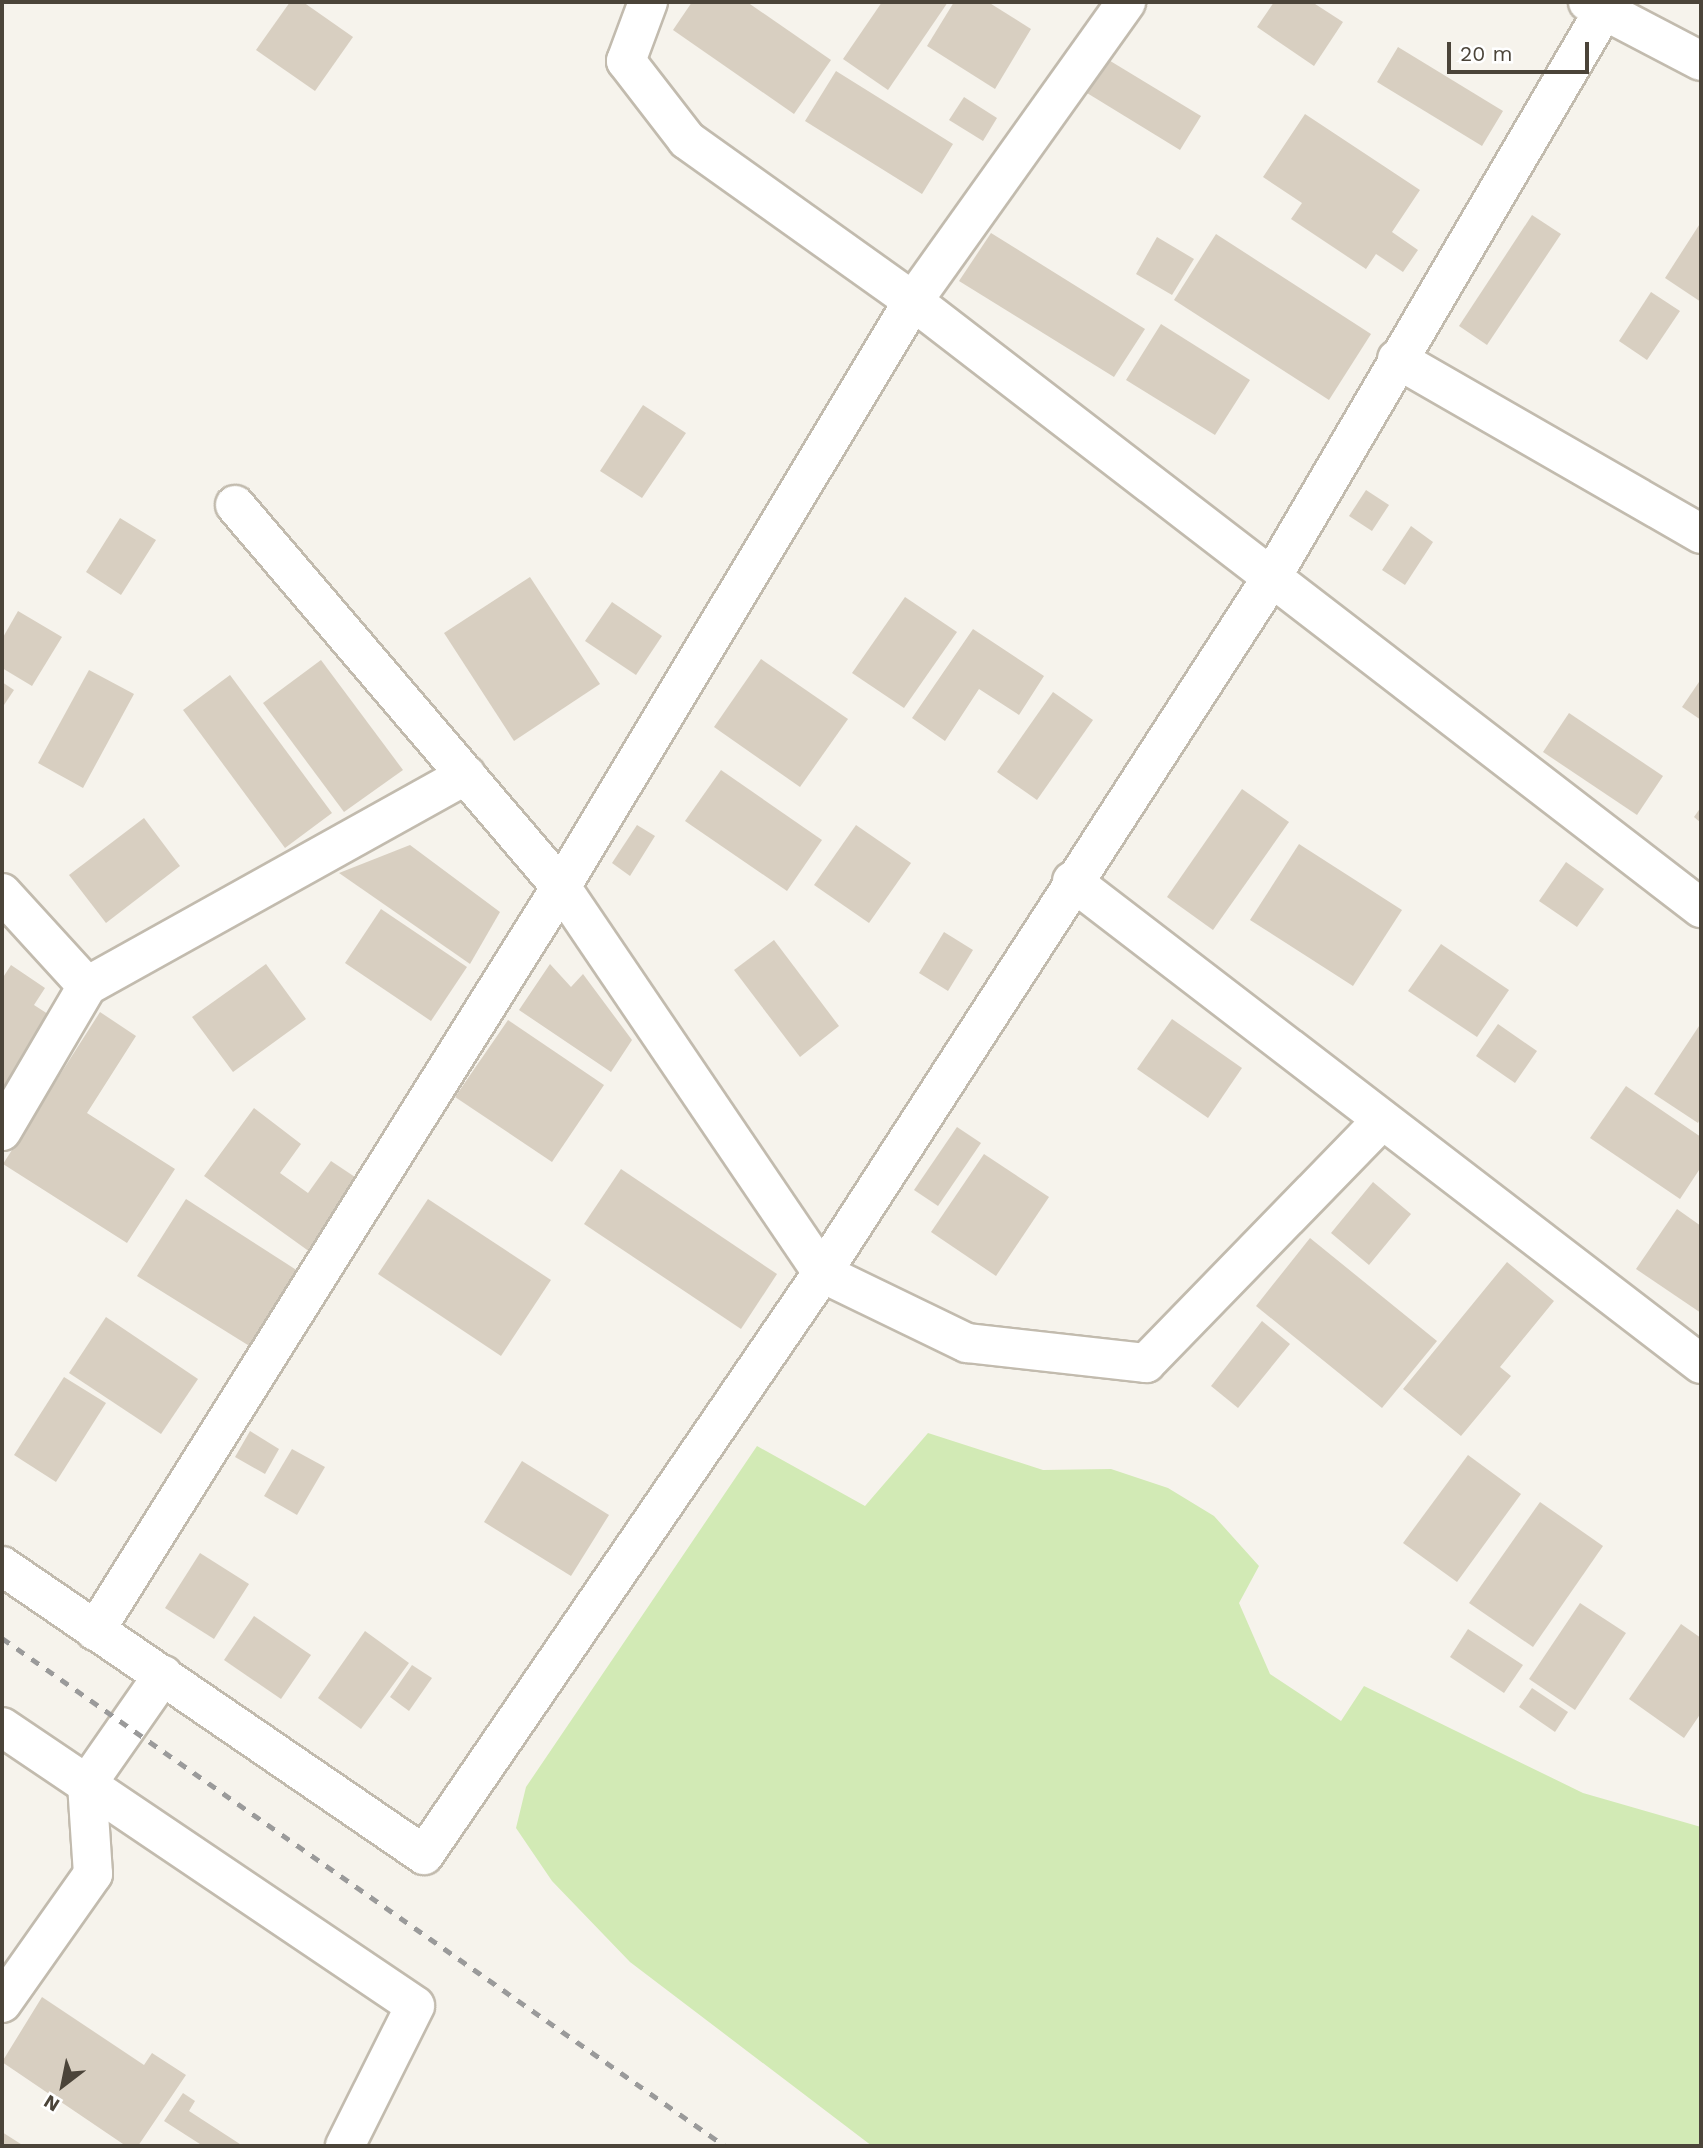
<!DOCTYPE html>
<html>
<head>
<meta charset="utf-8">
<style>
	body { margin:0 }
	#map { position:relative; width:1703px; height:2148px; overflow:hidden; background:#f6f3ec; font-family:"Work Sans",sans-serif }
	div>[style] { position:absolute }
	.green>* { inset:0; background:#d2eab5 }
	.building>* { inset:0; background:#d8cfc1 }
	.roads { filter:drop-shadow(2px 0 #c2bbae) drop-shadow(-2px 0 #c2bbae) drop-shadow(0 2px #c2bbae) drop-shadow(0 -2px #c2bbae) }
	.minor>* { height:38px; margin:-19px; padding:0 19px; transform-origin:19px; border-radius:19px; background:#fff }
	.rail>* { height:5px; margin-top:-2.5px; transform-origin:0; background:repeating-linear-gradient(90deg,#9a9a9a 0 9px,transparent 0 18px) }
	span { translate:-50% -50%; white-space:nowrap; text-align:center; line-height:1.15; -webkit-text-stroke:6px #fff; paint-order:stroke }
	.frame { position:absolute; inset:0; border:4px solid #4b4439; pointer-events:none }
	.north { position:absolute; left:28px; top:2050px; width:70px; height:70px; -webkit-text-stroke:5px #fff; paint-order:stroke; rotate:212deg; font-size:19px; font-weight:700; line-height:28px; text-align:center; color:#4b4439 }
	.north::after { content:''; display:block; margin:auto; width:24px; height:32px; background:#4b4439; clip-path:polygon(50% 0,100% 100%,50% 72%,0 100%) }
	.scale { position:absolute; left:1447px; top:42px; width:142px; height:32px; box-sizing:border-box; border:4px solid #4b4439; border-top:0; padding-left:9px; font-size:21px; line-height:24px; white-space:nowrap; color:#4b4439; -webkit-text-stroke:5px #fff; paint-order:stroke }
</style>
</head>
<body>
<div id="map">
	<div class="green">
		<div style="clip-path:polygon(928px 1433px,1043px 1470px,1111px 1469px,1168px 1488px,1214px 1516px,1259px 1566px,1239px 1603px,1270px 1674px,1341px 1721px,1364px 1686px,1583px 1793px,1701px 1827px,1701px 2146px,872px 2146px,630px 1962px,552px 1881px,516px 1828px,526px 1787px,757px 1446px,865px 1506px)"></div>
	</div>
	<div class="building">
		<div style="clip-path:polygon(290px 2px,303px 2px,353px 37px,315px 91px,256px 50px)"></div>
		<div style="clip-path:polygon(692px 2px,747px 2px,831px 60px,794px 114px,673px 30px)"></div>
		<div style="clip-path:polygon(882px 2px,948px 2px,888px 90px,843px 59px)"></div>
		<div style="clip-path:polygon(954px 2px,988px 2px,1031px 29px,995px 89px,927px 46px)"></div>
		<div style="clip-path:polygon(1274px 2px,1312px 2px,1343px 22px,1314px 66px,1257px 27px)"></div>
		<div style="clip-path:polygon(1398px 47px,1503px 111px,1482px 146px,1377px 82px)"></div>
		<div style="clip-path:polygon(1107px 59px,1201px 116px,1180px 150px,1087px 93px)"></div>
		<div style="clip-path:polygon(836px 71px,953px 144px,922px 194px,805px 121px)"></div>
		<div style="clip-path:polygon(964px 97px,997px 118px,983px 141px,949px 120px)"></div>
		<div style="clip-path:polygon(1305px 114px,1420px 190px,1392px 232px,1418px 250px,1403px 272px,1376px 254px,1366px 269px,1291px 219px,1302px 203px,1263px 177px)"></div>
		<div style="clip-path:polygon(1532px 215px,1561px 234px,1487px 345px,1459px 326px)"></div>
		<div style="clip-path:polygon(1701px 222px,1701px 302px,1665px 278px)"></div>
		<div style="clip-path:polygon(991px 233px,1145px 329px,1114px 377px,959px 281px)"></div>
		<div style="clip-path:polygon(1216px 234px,1371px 334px,1329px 400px,1174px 300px)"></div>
		<div style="clip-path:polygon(1157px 237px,1194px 259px,1172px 295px,1136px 274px)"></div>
		<div style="clip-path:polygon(1651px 292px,1680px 311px,1647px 360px,1619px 341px)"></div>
		<div style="clip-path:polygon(1161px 324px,1250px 380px,1215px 435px,1126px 380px)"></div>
		<div style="clip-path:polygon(643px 405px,686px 433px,642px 498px,600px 471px)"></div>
		<div style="clip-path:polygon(1366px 490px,1389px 505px,1372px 531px,1349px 516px)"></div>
		<div style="clip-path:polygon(120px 518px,156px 540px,121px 595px,86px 572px)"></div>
		<div style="clip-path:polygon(1411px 526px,1433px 542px,1405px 585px,1382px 570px)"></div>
		<div style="clip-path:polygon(530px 577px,600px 684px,514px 741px,444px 633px)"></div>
		<div style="clip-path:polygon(905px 597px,957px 632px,904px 708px,852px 673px)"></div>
		<div style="clip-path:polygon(612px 602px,662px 636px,636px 675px,585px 641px)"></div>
		<div style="clip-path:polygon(18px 611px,62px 637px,32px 686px,2px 668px,2px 639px)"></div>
		<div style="clip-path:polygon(973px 629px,1044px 676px,1019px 715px,979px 689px,945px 741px,912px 718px)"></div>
		<div style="clip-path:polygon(761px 659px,848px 719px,800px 787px,714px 727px)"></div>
		<div style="clip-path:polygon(321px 660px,403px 770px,344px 812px,263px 703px)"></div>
		<div style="clip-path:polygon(89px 670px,134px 694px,83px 788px,38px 763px)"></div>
		<div style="clip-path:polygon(230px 675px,332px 813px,285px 848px,183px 710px)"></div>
		<div style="clip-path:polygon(1701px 679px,1701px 720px,1682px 707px)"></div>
		<div style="clip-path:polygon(2px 682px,14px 690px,2px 708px)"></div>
		<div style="clip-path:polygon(1053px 692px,1093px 720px,1037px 800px,997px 772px)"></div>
		<div style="clip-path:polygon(1569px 713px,1663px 776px,1637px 815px,1543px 752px)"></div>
		<div style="clip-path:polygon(721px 770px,822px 840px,787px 891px,685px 821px)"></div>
		<div style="clip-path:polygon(1242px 789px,1289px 822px,1213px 930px,1167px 897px)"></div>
		<div style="clip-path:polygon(1701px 807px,1701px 823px,1694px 817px)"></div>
		<div style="clip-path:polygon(144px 818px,180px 866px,106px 923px,69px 875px)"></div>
		<div style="clip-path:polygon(637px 825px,655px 836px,630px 876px,612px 863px)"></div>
		<div style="clip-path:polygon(856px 825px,911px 863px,869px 923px,814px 885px)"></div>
		<div style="clip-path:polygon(1299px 844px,1402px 910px,1353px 986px,1250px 920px)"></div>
		<div style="clip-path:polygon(410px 845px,500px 912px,470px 964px,339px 873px)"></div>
		<div style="clip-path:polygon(1566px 862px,1604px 889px,1577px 927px,1539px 901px)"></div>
		<div style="clip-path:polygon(381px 909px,467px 967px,431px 1021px,345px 963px)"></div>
		<div style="clip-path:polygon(944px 932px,973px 950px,948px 991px,919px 973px)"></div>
		<div style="clip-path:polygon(774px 940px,839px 1026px,800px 1057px,734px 970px)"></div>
		<div style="clip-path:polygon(1441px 944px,1509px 990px,1477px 1037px,1408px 991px)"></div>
		<div style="clip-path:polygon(266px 964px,306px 1019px,233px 1072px,192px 1017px)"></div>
		<div style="clip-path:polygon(550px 964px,571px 987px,583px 974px,632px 1040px,611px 1072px,519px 1010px)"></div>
		<div style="clip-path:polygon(11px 965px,45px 988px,34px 1005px,51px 1016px,2px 1089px,2px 979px)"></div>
		<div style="clip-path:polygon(100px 1012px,136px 1036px,87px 1113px,175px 1169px,127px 1243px,3px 1164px)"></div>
		<div style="clip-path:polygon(1172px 1019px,1242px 1068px,1208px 1118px,1137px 1069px)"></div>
		<div style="clip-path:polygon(508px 1020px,604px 1085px,552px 1162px,455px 1097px)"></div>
		<div style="clip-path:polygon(1701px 1023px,1701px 1117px,1698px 1123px,1654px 1094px)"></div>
		<div style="clip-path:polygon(1498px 1024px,1537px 1051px,1515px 1083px,1476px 1056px)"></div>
		<div style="clip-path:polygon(1626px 1086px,1701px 1137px,1701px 1167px,1680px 1199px,1590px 1138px)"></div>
		<div style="clip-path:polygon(254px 1108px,301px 1144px,280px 1173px,308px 1193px,331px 1161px,355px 1177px,310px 1252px,204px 1176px)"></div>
		<div style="clip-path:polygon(957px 1127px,981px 1143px,938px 1206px,914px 1190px)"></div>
		<div style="clip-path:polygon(984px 1154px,1049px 1197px,996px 1276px,931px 1232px)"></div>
		<div style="clip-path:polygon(621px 1169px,777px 1274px,741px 1329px,584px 1224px)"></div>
		<div style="clip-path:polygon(1373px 1182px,1411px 1214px,1369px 1265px,1331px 1233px)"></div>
		<div style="clip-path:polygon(186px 1199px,298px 1271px,251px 1347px,137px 1276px)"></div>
		<div style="clip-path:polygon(428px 1199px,551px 1280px,501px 1356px,378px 1274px)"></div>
		<div style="clip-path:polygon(1677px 1209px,1701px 1226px,1701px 1313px,1636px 1269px)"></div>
		<div style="clip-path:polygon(1310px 1238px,1437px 1341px,1382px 1408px,1256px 1306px)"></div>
		<div style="clip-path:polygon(1507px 1262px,1554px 1301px,1500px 1367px,1511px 1376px,1461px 1436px,1403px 1389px)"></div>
		<div style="clip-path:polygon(106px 1317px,198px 1379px,161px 1434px,69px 1373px)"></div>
		<div style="clip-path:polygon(1262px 1321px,1290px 1344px,1238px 1408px,1211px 1386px)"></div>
		<div style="clip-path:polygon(64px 1377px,106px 1403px,56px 1482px,14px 1455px)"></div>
		<div style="clip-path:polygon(250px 1431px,279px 1449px,265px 1474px,235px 1457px)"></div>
		<div style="clip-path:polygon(292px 1449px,325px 1467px,297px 1515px,264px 1496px)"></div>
		<div style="clip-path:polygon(1468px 1455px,1521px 1494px,1457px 1582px,1403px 1543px)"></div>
		<div style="clip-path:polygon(522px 1461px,609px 1515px,571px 1576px,484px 1522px)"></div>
		<div style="clip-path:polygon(1540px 1502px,1603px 1546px,1533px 1647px,1469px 1603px)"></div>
		<div style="clip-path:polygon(200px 1553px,249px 1584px,214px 1639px,165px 1608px)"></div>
		<div style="clip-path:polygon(1580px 1603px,1626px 1633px,1575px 1710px,1529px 1679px)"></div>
		<div style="clip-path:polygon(254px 1616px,311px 1655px,281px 1699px,224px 1660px)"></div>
		<div style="clip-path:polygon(1681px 1624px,1701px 1638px,1701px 1713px,1684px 1738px,1629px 1699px)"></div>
		<div style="clip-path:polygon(1468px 1629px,1523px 1665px,1504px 1693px,1450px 1657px)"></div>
		<div style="clip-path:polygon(365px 1631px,409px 1663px,361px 1729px,318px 1698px)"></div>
		<div style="clip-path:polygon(412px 1665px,432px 1678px,409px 1711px,390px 1697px)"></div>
		<div style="clip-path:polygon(1532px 1688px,1568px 1712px,1555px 1732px,1519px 1707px)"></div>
		<div style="clip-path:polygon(42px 1997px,144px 2065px,152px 2053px,186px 2075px,138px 2146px,126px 2146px,2px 2062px)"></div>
		<div style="clip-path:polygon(183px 2093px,195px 2101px,189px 2111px,243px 2146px,203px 2146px,164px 2121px)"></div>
		<div style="clip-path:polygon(2px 2132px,24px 2146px,2px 2146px)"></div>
	</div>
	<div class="roads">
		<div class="minor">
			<div style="left:648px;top:2px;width:63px;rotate:110.4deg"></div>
			<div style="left:626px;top:61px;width:100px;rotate:52.3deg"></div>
			<div style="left:687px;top:140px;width:277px;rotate:35.5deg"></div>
			<div style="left:913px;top:301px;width:995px;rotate:37.61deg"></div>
			<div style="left:1588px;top:2px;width:127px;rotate:27.6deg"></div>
			<div style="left:1397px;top:359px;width:351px;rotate:29.9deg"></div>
			<div style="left:235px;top:505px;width:502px;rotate:49.52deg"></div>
			<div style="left:561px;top:887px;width:466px;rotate:55.9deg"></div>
			<div style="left:822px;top:1273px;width:161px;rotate:25.8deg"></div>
			<div style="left:967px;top:1343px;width:180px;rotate:6.4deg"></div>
			<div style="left:1146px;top:1363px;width:339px;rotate:-45.8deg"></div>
			<div style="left:1072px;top:881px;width:793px;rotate:37.52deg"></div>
			<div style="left:2px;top:893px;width:126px;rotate:47.6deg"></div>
			<div style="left:2px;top:1131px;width:168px;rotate:-59.6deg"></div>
			<div style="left:87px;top:986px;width:434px;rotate:-29.1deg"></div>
			<div style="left:2px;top:1566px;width:511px;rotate:34.4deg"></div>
			<div style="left:424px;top:1855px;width:705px;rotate:-55.63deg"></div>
			<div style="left:822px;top:1273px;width:825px;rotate:-57.12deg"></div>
			<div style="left:1270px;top:580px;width:661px;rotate:-59.63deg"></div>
			<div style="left:95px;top:1631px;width:878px;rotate:-57.94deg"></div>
			<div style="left:561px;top:887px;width:684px;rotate:-59.01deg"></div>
			<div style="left:913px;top:301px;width:367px;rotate:-54.5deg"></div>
			<div style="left:2px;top:1727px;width:498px;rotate:34deg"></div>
			<div style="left:415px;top:2006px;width:157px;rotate:116.6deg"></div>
			<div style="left:2px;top:2003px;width:158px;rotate:-54.8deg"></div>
			<div style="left:93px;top:1874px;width:90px;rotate:-93.8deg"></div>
			<div style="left:87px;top:1784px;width:133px;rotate:-55.1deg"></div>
		</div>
	</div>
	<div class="rail">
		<div style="left:2px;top:1638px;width:884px;rotate:35.09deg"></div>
	</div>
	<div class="frame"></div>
	<div class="north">N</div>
	<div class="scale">20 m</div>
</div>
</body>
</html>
